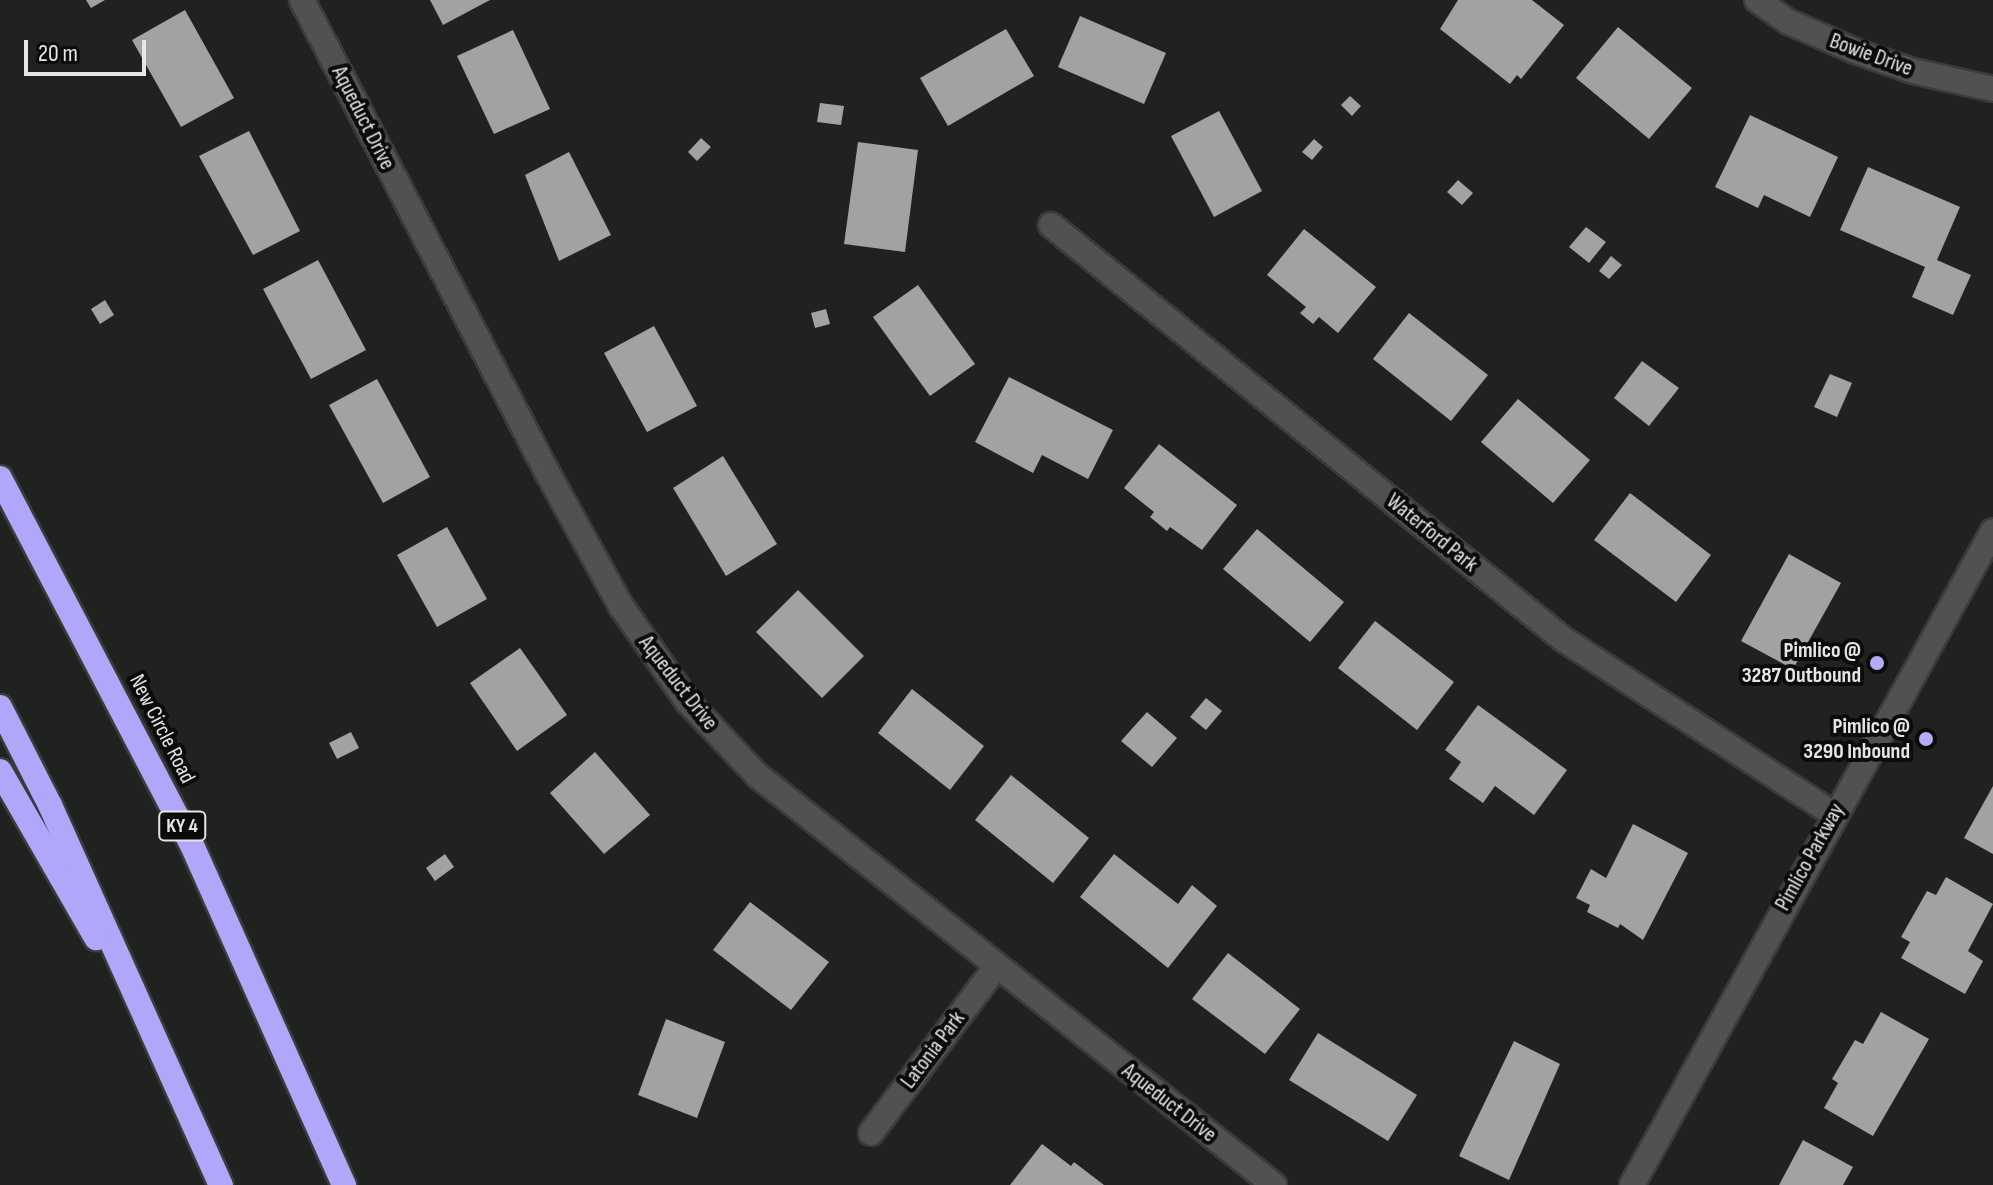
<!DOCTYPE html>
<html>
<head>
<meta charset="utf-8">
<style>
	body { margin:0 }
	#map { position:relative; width:1993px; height:1185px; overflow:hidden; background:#202220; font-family:"Sofia Sans Condensed",sans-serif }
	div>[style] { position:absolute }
	.building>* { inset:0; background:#a0a3a0 }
	.roads { filter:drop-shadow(2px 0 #3a3c39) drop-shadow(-2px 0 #3a3c39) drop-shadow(0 2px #3a3c39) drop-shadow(0 -2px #3a3c39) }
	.street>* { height:24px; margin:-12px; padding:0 12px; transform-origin:12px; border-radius:12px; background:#4f524f }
	.secondary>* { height:24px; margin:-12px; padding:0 12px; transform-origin:12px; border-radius:12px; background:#4f524f }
	.highway>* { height:24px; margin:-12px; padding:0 12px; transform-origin:12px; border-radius:12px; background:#b0a7fb }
	.dots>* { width:22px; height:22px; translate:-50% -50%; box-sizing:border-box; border:4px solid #0b0b0a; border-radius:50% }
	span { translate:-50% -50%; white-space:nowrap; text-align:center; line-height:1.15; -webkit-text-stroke:8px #0b0b0a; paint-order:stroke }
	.shield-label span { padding:2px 6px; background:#0b0b0a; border:2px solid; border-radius:6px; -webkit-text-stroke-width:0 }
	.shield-label { font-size:20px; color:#e5e6e5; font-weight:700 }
	.street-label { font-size:22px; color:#e5e6e5 }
	.poi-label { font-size:22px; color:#e5e6e5; font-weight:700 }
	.right { translate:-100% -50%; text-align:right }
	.scale { position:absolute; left:24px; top:40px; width:122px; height:36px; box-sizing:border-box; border:4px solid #e5e6e5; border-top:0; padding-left:10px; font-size:24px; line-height:28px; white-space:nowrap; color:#e5e6e5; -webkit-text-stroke:6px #0b0b0a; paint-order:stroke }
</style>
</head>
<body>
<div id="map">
	<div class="building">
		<div style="clip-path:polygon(86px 0,105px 0,91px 8px)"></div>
		<div style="clip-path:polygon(430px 0,490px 0,443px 25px)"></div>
		<div style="clip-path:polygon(1458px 0,1532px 0,1564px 25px,1521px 79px,1517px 75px,1510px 84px,1440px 29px)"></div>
		<div style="clip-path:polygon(185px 10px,234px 98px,181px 127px,132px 40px)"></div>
		<div style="clip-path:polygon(1080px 16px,1166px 53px,1144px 104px,1058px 67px)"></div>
		<div style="clip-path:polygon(1618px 27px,1692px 88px,1649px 139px,1576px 78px)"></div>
		<div style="clip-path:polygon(1006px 29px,1034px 76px,948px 126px,920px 78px)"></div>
		<div style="clip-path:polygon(513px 30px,550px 109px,494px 134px,457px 56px)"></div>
		<div style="clip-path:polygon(1350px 96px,1361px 106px,1352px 116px,1341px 105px)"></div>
		<div style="clip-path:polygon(820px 103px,844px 106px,841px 125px,817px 122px)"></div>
		<div style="clip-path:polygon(1219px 111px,1262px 191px,1214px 217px,1171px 136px)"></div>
		<div style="clip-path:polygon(1750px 115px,1838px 157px,1810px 217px,1764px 195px,1758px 208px,1715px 187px)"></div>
		<div style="clip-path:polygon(249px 131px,300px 231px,253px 255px,199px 156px)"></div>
		<div style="clip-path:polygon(701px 138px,711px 147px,697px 161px,688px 152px)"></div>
		<div style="clip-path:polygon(1314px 139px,1323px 147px,1312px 160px,1302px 152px)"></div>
		<div style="clip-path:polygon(858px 142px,918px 150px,905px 252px,844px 244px)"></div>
		<div style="clip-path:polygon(569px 152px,611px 235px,559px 261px,525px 175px)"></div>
		<div style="clip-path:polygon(1868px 167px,1960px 207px,1937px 260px,1971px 275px,1953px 315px,1912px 297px,1925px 267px,1840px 230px)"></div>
		<div style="clip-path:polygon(1458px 180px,1473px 193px,1462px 205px,1447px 192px)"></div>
		<div style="clip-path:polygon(1586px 227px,1606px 242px,1589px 263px,1569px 247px)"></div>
		<div style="clip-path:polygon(1304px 229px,1376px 287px,1338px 333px,1319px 317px,1313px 324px,1300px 313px,1306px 307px,1267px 275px)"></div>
		<div style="clip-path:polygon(1611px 256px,1622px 265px,1609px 279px,1599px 271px)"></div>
		<div style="clip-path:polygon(318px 260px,366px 350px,311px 379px,263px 289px)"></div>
		<div style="clip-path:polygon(918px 285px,975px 364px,930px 396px,873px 317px)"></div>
		<div style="clip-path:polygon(105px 300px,114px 315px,100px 324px,91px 309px)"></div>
		<div style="clip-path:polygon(826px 309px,830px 324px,815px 328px,811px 313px)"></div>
		<div style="clip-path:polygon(1409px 313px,1488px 375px,1451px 421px,1373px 359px)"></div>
		<div style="clip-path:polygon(654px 326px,697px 406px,647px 432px,604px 353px)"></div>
		<div style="clip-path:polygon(1642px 361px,1679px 388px,1649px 426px,1614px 398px)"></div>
		<div style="clip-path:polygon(1830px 374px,1852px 383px,1837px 417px,1814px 407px)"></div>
		<div style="clip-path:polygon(1009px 377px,1113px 430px,1088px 479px,1042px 455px,1033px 473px,975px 442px)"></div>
		<div style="clip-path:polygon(377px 379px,430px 477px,383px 503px,329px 405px)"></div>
		<div style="clip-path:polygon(1518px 399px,1590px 460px,1553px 503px,1481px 442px)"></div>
		<div style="clip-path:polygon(1159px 444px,1237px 505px,1202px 550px,1170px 527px,1167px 531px,1150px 517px,1154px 512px,1124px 488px)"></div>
		<div style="clip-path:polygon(723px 456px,777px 544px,726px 576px,673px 488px)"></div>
		<div style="clip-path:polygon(1630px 493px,1711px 555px,1676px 602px,1594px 540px)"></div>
		<div style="clip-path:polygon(447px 527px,487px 599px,437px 627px,397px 555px)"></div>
		<div style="clip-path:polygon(1257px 529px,1344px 602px,1310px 642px,1223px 569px)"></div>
		<div style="clip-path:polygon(1789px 554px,1841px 583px,1793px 669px,1741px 641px)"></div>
		<div style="clip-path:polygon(798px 590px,864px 656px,822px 698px,756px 632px)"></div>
		<div style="clip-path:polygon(1375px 621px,1454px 682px,1417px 730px,1338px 668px)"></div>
		<div style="clip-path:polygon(520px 648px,567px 715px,517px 751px,470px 683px)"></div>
		<div style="clip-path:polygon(912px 689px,984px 746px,950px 790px,878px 733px)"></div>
		<div style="clip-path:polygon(1206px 698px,1222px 711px,1206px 730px,1190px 717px)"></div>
		<div style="clip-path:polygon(1478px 705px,1567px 770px,1534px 815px,1495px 786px,1483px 803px,1449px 779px,1461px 762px,1445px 750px)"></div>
		<div style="clip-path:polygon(1147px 712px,1177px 738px,1152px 767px,1121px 741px)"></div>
		<div style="clip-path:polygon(351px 732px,359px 748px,337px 759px,329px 743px)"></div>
		<div style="clip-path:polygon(595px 752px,650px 815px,604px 854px,550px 793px)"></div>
		<div style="clip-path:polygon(1011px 775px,1089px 838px,1053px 883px,975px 820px)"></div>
		<div style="clip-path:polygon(1993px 786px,1993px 854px,1964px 838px)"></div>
		<div style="clip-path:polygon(1633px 824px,1688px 853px,1643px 940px,1620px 924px,1618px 928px,1587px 912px,1590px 905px,1576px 898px,1591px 869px,1606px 878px)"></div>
		<div style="clip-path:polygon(445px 854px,454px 867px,435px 881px,426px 868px)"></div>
		<div style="clip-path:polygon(1114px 854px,1178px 904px,1192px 885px,1217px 906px,1168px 968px,1080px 897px)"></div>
		<div style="clip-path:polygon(1946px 877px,1993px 904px,1968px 951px,1983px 961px,1965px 994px,1901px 958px,1910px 942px,1901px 937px,1927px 891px,1936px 895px)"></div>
		<div style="clip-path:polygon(750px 902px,829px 962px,791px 1010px,713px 950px)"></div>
		<div style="clip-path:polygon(1228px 953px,1300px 1009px,1265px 1054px,1192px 999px)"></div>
		<div style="clip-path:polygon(1881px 1012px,1929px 1039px,1873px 1136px,1824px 1108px,1838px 1083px,1832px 1079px,1855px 1040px,1863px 1044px)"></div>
		<div style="clip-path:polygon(666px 1019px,725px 1042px,697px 1118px,638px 1095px)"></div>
		<div style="clip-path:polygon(1318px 1033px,1417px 1095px,1388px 1141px,1289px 1080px)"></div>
		<div style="clip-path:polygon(1514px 1041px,1560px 1064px,1509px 1180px,1459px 1156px)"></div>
		<div style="clip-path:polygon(1803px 1140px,1853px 1167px,1843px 1185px,1779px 1185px)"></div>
		<div style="clip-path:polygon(1042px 1144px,1071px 1166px,1074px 1162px,1104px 1185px,1010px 1185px)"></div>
	</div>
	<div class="roads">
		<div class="street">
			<div style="left:302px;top:0;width:532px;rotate:62.57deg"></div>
			<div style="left:547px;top:472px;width:153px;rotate:61.1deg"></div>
			<div style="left:621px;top:606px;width:117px;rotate:55.1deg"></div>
			<div style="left:688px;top:702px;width:100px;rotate:46.6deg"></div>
			<div style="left:757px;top:775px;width:660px;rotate:38.42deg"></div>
			<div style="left:1757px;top:0;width:39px;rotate:35deg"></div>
			<div style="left:1789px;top:22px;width:72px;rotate:23.7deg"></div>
			<div style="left:1855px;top:51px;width:61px;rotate:19deg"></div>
			<div style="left:1913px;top:71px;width:82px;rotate:12.7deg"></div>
			<div style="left:1051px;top:225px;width:658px;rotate:38.96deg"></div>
			<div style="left:1563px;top:639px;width:323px;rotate:32.9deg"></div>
			<div style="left:871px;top:1133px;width:208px;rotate:-53deg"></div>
		</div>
		<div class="secondary">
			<div style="left:1632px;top:1185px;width:747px;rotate:-61.1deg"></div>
		</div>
		<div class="highway">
			<div style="left:0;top:478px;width:412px;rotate:62.4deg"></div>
			<div style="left:191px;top:843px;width:375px;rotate:65.9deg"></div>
			<div style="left:0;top:707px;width:110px;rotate:63deg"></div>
			<div style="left:50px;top:805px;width:417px;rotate:65.8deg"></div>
			<div style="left:0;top:771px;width:193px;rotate:60.1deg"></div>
		</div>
	</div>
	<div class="dots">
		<div style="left:1877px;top:663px;background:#b4acf9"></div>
		<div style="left:1926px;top:739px;background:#b4acf9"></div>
	</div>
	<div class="shield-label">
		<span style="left:182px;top:826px">KY 4</span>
	</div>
	<div class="street-label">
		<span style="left:1871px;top:55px;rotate:20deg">Bowie Drive</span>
		<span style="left:363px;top:118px;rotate:63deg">Aqueduct Drive</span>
		<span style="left:1432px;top:533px;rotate:39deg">Waterford Park</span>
		<span style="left:678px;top:683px;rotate:52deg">Aqueduct Drive</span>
		<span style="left:162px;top:729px;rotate:63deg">New Circle Road</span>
		<span style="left:1810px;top:857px;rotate:-61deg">Pimlico Parkway</span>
		<span style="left:933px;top:1050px;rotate:-53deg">Latonia Park</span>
		<span style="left:1169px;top:1103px;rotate:38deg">Aqueduct Drive</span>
	</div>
	<div class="poi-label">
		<span class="right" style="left:1861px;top:663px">Pimlico @<br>3287 Outbound</span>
		<span class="right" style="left:1910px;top:739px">Pimlico @<br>3290 Inbound</span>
	</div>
	<div class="scale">20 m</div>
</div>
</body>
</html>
